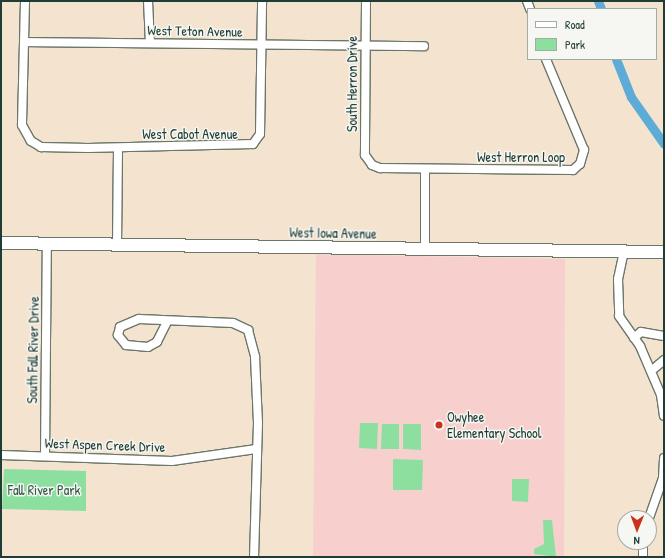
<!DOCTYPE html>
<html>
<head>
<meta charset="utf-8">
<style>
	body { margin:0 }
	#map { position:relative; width:665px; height:558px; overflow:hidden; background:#f4e3ce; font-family:"Patrick Hand",sans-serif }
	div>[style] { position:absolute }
	.built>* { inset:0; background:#f7d0cd }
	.green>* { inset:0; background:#8ddfa0 }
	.canal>* { height:9px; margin:-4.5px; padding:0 4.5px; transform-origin:4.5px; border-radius:4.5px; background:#5cacd7 }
	.roads { filter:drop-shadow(1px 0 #6a776a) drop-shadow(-1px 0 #6a776a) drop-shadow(0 1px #6a776a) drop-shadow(0 -1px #6a776a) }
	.street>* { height:8px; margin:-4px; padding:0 4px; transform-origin:4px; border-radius:4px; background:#fff }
	.secondary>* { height:12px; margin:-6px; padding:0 6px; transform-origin:6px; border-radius:6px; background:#fff }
	.dots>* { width:11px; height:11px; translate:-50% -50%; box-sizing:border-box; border:2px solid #f6f6f2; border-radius:50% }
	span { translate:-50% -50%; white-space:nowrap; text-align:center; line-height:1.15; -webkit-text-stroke:3px #f6f6f2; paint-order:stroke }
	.street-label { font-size:14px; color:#1f3d34 }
	.poi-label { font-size:14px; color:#1f3d34 }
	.left { translate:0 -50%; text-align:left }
	.park-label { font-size:14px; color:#355d4a }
	.frame { position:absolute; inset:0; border:2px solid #1f3d34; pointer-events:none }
	.legend { position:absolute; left:527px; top:8px; width:130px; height:52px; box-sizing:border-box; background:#f6f6f2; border:1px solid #a0aca6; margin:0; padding:5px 7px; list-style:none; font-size:12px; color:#1f3d34 }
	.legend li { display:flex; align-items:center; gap:8px; height:20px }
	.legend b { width:20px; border:1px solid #a0aca6 }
	.north { position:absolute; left:617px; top:510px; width:40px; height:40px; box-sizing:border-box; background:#f6f6f2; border:1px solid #a0aca6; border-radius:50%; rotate:181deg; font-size:11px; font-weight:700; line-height:16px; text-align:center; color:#1f3d34 }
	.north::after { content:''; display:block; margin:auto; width:14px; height:18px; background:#c8321e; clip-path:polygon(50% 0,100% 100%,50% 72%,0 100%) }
</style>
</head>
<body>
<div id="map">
	<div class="built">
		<div style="clip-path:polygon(316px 254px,565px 259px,564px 557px,313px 557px)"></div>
	</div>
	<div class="green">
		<div style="clip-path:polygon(360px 423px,378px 423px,377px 449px,359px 448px)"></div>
		<div style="clip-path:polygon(382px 424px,399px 424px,399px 449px,381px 449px)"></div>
		<div style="clip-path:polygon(403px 424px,421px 424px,421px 450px,403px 449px)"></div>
		<div style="clip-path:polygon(393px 459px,423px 460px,422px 490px,393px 490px)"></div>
		<div style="clip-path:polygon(4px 469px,86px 471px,86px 511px,2px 509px)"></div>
		<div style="clip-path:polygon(512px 479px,529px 479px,528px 502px,512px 501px)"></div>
		<div style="clip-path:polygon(543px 520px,552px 520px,556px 557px,534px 554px,534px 549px,544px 544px)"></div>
	</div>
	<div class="canal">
		<div style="left:598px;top:1px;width:9px;rotate:69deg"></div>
		<div style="left:616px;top:59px;width:41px;rotate:68.5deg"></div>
		<div style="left:631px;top:97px;width:57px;rotate:54.9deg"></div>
	</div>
	<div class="roads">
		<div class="street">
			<div style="left:25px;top:1px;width:124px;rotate:91.4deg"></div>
			<div style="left:22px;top:125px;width:18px;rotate:61deg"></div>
			<div style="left:31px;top:141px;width:12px;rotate:31deg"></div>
			<div style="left:41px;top:147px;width:47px;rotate:1.2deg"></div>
			<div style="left:88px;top:148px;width:165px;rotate:-1.4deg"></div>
			<div style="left:253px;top:144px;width:12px;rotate:-55deg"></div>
			<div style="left:260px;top:134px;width:133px;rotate:-89.1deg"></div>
			<div style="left:148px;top:1px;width:42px;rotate:87.3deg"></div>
			<div style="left:366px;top:1px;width:154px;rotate:90.4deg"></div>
			<div style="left:365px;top:155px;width:12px;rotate:55deg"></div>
			<div style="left:372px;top:165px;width:9px;rotate:21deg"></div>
			<div style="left:380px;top:168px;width:193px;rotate:0.6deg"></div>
			<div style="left:573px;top:170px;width:9px;rotate:-41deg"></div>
			<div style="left:580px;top:164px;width:15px;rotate:-74deg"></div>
			<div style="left:584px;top:150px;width:99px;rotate:-112.7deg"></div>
			<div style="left:527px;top:1px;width:9px;rotate:69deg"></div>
			<div style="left:24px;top:42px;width:400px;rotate:0.6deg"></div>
			<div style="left:117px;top:245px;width:97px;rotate:-89.4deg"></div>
			<div style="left:425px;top:249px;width:80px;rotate:-90deg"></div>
			<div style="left:624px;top:251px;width:29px;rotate:102deg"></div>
			<div style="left:618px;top:279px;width:37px;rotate:88deg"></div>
			<div style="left:619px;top:316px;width:37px;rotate:55deg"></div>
			<div style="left:640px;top:346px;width:53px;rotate:66.8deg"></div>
			<div style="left:661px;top:395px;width:21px;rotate:82deg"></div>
			<div style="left:167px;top:322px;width:22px;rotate:117deg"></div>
			<div style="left:157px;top:342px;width:10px;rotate:151deg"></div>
			<div style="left:148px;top:347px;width:22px;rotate:-175deg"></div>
			<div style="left:126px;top:345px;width:13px;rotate:-129deg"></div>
			<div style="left:118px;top:335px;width:8px;rotate:-76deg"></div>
			<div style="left:120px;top:327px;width:21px;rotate:-23deg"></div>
			<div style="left:139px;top:319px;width:94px;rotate:2.4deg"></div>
			<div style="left:233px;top:323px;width:17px;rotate:25deg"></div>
			<div style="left:248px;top:330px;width:28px;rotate:75deg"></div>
			<div style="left:255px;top:357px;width:66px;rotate:87.4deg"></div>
			<div style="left:258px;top:423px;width:134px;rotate:91.7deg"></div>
			<div style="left:634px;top:338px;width:9px;rotate:-41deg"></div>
			<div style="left:641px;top:332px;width:23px;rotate:10deg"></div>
			<div style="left:651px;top:371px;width:17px;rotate:-40deg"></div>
			<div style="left:1px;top:455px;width:171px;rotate:2deg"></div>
			<div style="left:172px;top:461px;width:85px;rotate:-8.1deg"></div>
			<div style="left:45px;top:456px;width:212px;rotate:-89.5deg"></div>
			<div style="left:649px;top:518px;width:42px;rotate:-70.7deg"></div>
			<div style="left:663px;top:478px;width:20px;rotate:-87deg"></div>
			<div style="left:643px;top:542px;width:15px;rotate:90deg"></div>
		</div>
		<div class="secondary">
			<div style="left:1px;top:243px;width:663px;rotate:0.78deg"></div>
		</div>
	</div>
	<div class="dots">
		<div style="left:439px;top:425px;background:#c8321e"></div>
	</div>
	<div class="street-label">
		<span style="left:195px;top:31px;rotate:1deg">West Teton Avenue</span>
		<span style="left:352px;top:84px;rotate:-90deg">South Herron Drive</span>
		<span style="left:190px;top:134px">West Cabot Avenue</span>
		<span style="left:521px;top:157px">West Herron Loop</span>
		<span style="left:333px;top:233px;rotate:1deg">West Iowa Avenue</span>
		<span style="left:33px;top:350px;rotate:-89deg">South Fall River Drive</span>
		<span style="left:105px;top:445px;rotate:2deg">West Aspen Creek Drive</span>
	</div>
	<div class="poi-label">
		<span class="left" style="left:447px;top:425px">Owyhee<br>Elementary School</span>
	</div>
	<div class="park-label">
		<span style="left:44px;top:490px">Fall River Park</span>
	</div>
	<div class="frame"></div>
	<ul class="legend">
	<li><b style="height:5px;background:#fff"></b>Road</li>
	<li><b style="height:11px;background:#8ddfa0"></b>Park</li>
	</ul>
	<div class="north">N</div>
</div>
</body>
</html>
